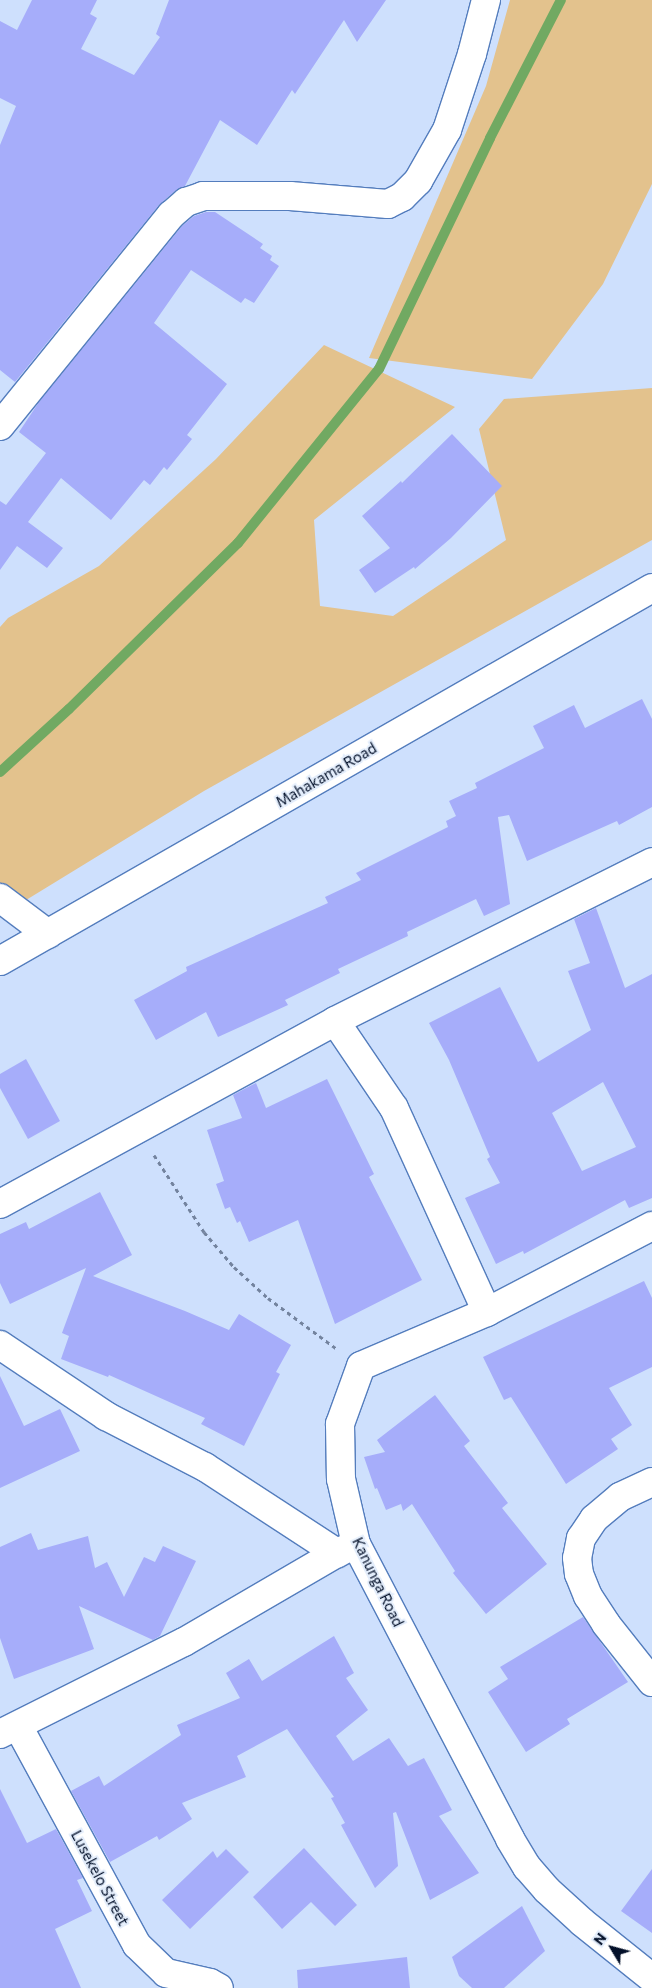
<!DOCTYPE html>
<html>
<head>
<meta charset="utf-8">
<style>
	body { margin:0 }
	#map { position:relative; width:652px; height:1988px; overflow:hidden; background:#cee0fd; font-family:Commissioner,sans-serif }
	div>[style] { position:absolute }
	.green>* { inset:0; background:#e3c28d }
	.stream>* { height:10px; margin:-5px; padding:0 5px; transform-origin:5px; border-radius:5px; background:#71a962 }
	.building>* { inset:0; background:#a6adfa }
	.path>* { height:3px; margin-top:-1.5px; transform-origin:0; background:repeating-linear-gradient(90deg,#73839e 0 4px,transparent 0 8px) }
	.roads { filter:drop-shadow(1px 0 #547dbd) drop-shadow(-1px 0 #547dbd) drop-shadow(0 1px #547dbd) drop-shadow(0 -1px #547dbd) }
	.street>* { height:28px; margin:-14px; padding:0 14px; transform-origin:14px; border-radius:14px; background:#fff }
	.secondary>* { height:28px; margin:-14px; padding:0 14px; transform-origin:14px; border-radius:14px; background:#fff }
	span { translate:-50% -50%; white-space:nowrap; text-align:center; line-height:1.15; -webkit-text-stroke:4px #e3edfb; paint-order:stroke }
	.street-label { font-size:15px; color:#031029 }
	.north { position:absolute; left:587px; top:1923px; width:50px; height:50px; -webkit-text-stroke:4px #e3edfb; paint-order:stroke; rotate:307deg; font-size:14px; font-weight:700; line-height:20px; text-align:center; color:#031029 }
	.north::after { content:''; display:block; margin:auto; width:18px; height:22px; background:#031029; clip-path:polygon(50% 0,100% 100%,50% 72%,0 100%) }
</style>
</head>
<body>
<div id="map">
	<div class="green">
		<div style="clip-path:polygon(510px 0,652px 0,652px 184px,603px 284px,532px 379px,369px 358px,486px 86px)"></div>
		<div style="clip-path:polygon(324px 345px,455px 407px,314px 520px,320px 606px,393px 616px,506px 540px,479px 429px,504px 399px,652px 388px,652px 540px,204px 791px,0 916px,0 627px,8px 618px,99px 566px,216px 459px)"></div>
	</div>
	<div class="stream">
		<div style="left:0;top:772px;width:93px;rotate:-42.4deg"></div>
		<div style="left:69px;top:709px;width:237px;rotate:-44.5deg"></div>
		<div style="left:238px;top:543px;width:224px;rotate:-51deg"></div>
		<div style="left:379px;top:369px;width:256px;rotate:-64.3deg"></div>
		<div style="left:490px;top:138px;width:155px;rotate:-62.8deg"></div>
	</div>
	<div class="building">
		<div style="clip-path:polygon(32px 0,97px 0,90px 14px,97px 18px,81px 49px,134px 75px,160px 37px,156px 34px,169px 0,386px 0,357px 42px,344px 20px,295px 94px,292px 90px,257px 145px,220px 120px,185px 186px,176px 190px,159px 205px,15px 382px,0 370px,0 145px,16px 106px,0 98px,0 21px,17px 30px)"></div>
		<div style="clip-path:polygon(206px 212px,215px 212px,263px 244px,260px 248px,272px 256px,270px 260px,279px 266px,254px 303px,245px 298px,241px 303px,191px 270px,154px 323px,227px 384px,187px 435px,192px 439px,167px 470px,164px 467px,150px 485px,144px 480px,111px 520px,61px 478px,28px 522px,63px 548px,47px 568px,17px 546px,0 570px,0 501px,6px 505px,46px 453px,19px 432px,39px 402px,182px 226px,194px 216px)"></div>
		<div style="clip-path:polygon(452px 434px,502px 486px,451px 538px,415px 569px,414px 567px,375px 593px,359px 570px,390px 548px,362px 516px,401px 481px,402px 483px)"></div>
		<div style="clip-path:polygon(642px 699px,652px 719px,652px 807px,619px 825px,617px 821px,527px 861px,509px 815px,498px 817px,510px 904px,484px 916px,476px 899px,407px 932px,408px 936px,338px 969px,340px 973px,285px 1000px,288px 1005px,218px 1037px,206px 1012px,156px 1040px,134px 1000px,187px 971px,186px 967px,328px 903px,325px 897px,361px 880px,356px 873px,448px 827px,446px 821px,456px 816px,449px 801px,477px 788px,475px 783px,544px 748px,533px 726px,574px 705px,585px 728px)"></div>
		<div style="clip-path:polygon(evenodd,596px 908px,625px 988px,652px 974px,652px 1198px,629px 1208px,625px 1200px,524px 1254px,523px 1251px,496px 1264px,465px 1198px,500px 1183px,487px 1159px,490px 1157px,449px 1060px,429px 1023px,500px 987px,538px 1062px,591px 1030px,568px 971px,590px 963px,574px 919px,596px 908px,603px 1082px,636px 1147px,582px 1171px,552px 1113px,603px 1082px)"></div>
		<div style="clip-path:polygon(26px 1059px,60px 1121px,28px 1139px,0 1088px,0 1074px)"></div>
		<div style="clip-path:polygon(327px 1079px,374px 1174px,369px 1177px,422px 1280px,335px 1324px,298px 1220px,249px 1242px,240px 1221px,237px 1223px,230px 1207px,225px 1209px,216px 1184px,224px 1181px,207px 1130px,242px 1118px,233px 1095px,250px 1086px,256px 1083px,266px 1108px)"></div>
		<div style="clip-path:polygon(100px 1192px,132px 1255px,93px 1276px,185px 1311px,229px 1330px,239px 1314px,291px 1345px,276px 1372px,280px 1374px,244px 1446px,201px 1424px,205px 1418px,109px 1375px,108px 1377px,61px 1359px,69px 1336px,62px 1333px,86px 1268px,10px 1304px,0 1283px,0 1234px,26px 1222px,29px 1229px)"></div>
		<div style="clip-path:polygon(644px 1281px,652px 1298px,652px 1367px,609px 1388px,632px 1425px,611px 1439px,618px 1449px,566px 1484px,511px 1397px,504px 1400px,483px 1357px)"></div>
		<div style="clip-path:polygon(0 1376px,24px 1426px,60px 1409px,80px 1451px,0 1488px)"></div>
		<div style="clip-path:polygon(435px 1395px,470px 1441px,464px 1446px,508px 1503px,502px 1508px,547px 1564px,486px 1614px,453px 1573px,455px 1571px,412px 1504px,403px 1511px,401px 1504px,386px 1510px,377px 1488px,375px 1489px,364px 1457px,385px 1452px,377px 1440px)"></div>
		<div style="clip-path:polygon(31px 1533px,38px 1550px,88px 1536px,95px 1568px,107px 1562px,124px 1597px,144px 1557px,155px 1562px,163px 1546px,196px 1561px,160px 1636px,153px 1640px,79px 1606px,94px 1649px,14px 1679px,0 1638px,0 1547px)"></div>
		<div style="clip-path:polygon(583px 1617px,628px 1682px,567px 1719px,570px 1724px,526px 1752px,488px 1692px,508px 1679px,500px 1667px)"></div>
		<div style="clip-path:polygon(334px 1636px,354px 1673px,346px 1678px,368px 1710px,336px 1736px,353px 1761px,389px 1738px,408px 1766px,424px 1758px,452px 1810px,439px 1816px,479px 1873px,430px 1900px,396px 1812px,393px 1813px,398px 1866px,375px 1888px,341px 1825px,345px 1823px,331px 1798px,334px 1797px,287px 1729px,237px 1756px,246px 1777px,182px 1803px,192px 1819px,159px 1840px,157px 1836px,110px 1862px,71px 1791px,99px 1776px,104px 1786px,181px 1735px,177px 1725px,240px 1698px,226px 1673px,249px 1659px,262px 1681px)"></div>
		<div style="clip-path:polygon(0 1789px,27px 1843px,56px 1829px,83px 1878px,77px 1880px,92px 1911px,55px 1929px,81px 1988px,0 1988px)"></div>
		<div style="clip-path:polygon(304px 1848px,357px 1905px,335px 1926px,311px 1902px,282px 1929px,253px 1897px)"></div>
		<div style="clip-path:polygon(226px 1849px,249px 1872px,190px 1929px,162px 1900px,213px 1851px,217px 1858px)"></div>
		<div style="clip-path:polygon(652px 1869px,652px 1933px,621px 1911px)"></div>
		<div style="clip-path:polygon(522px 1906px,545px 1951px,504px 1988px,472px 1988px,459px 1976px,452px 1957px)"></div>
		<div style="clip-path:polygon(407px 1957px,410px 1988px,298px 1988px,297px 1970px)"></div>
	</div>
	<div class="path">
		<div style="left:154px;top:1155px;width:92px;rotate:57deg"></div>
		<div style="left:204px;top:1232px;width:46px;rotate:49.4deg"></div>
		<div style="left:234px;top:1267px;width:46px;rotate:42.4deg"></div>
		<div style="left:268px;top:1298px;width:86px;rotate:36.5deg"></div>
	</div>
	<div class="roads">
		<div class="street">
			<div style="left:0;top:426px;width:272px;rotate:-51deg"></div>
			<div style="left:171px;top:215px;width:20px;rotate:-41deg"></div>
			<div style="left:186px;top:202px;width:18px;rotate:-19deg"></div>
			<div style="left:203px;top:196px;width:87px"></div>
			<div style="left:290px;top:196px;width:98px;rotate:4.7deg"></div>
			<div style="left:388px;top:204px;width:16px;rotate:-27deg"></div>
			<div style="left:402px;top:197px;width:23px;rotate:-45deg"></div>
			<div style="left:418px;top:181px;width:59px;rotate:-60.4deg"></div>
			<div style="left:447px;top:130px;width:80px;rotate:-71.8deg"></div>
			<div style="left:472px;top:54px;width:56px;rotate:-75.5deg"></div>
			<div style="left:0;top:898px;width:60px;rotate:36.9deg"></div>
			<div style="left:335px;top:1021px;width:105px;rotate:55.9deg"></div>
			<div style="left:394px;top:1108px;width:224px;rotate:65.5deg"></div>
			<div style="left:0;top:1204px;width:382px;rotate:-28.6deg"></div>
			<div style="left:335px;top:1021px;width:355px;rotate:-26.6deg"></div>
			<div style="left:652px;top:1226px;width:186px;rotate:152.5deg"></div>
			<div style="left:487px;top:1312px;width:137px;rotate:156.8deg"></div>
			<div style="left:361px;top:1366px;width:62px;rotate:109.9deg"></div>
			<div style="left:340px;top:1424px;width:55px;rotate:89deg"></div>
			<div style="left:341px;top:1479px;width:67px;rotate:77deg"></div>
			<div style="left:356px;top:1544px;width:333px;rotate:62.4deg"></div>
			<div style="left:510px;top:1839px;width:33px;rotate:59deg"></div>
			<div style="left:527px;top:1867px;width:30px;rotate:49deg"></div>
			<div style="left:547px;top:1890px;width:47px;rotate:42.4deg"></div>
			<div style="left:582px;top:1922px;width:90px;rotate:38.7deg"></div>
			<div style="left:0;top:1345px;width:128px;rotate:33.8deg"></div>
			<div style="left:106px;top:1416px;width:111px;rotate:27.3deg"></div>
			<div style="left:205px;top:1467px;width:158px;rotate:33.1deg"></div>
			<div style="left:652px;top:1482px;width:35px;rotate:155deg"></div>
			<div style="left:620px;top:1497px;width:34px;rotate:140deg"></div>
			<div style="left:594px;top:1519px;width:23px;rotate:124deg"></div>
			<div style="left:581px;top:1538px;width:20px;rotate:101deg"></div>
			<div style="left:577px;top:1558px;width:16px;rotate:83deg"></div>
			<div style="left:579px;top:1574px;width:24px;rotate:68deg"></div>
			<div style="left:588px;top:1596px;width:33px;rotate:57deg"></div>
			<div style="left:606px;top:1624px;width:74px;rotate:51.6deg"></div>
			<div style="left:18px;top:1726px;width:249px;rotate:61.5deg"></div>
			<div style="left:137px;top:1945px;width:40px;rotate:44deg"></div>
			<div style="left:166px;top:1973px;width:45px;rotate:12.8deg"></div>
			<div style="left:210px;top:1983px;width:10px;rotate:29deg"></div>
			<div style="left:0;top:1734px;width:206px;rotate:-26.6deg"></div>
			<div style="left:184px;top:1642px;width:177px;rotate:-30.2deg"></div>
			<div style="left:337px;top:1553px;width:21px;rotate:-25deg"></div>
		</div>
		<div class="secondary">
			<div style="left:0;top:961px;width:751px;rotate:-29.77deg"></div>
		</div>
	</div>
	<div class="street-label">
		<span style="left:326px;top:775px;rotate:-30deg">Mahakama Road</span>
		<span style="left:378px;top:1582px;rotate:64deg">Kanunga Road</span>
		<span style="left:100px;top:1878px;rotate:62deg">Lusekelo Street</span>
	</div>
	<div class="north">N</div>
</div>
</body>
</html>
